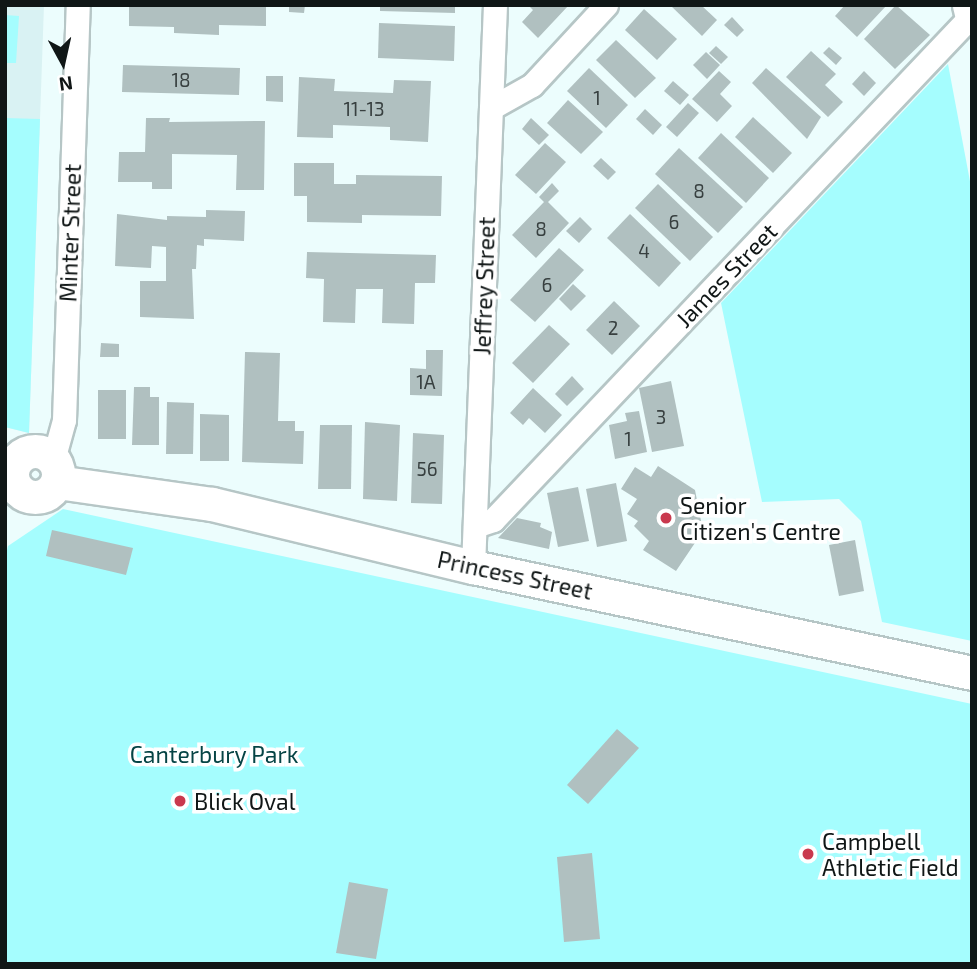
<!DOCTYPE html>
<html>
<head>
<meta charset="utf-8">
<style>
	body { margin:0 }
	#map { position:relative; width:977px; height:969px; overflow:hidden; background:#ecfdfd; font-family:"Exo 2",sans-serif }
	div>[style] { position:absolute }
	.built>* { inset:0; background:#d9f2f3 }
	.green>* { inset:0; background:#a5fdfe }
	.building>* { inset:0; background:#b0c0c0 }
	.roads { filter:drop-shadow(2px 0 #b6c6c6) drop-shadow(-2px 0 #b6c6c6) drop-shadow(0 2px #b6c6c6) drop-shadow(0 -2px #b6c6c6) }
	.street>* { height:23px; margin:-11.5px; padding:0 11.5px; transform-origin:11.5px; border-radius:11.5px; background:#fff }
	.secondary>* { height:33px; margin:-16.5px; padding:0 16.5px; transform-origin:16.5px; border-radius:16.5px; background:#fff }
	.secondary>.ring { margin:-16.5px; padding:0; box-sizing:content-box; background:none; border:33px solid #fff; border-radius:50% }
	.dots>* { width:19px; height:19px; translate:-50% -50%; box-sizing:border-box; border:4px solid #fff; border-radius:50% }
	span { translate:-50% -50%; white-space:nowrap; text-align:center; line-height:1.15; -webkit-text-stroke:7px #fff; paint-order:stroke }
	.number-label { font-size:19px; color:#384040 }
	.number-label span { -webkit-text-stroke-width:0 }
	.street-label { font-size:23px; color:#101616 }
	.poi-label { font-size:23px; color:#101616 }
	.left { translate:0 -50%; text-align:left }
	.park-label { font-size:23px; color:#064445 }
	.frame { position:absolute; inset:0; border:7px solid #101616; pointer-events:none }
	.north { position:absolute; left:28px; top:28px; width:70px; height:70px; -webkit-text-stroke:5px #fff; paint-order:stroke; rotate:172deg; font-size:19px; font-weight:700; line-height:28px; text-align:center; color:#101616 }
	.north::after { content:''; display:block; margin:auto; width:24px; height:32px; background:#101616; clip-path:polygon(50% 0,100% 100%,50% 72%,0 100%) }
</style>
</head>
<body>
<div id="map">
	<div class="built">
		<div style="clip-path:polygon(5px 5px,44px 5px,29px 433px,5px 427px)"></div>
	</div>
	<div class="green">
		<div style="clip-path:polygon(5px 15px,19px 16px,16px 63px,5px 63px)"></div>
		<div style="clip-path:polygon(948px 64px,972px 192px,972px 641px,882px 622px,861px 521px,839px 499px,762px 502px,721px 303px)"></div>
		<div style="clip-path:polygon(5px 118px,40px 119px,29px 433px,5px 427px)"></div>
		<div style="clip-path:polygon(63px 509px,972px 704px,972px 964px,5px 964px,5px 559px,8px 546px)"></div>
	</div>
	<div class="building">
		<div style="clip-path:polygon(129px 5px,266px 5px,266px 26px,219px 25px,219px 35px,174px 33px,174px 27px,129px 26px)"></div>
		<div style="clip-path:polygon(289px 5px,305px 5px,304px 13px,289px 12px)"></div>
		<div style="clip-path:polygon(380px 5px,455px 5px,455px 13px,380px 11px)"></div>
		<div style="clip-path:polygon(528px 5px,569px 5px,538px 38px,522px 22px,533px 10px)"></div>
		<div style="clip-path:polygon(670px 5px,701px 5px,717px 20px,702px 36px)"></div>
		<div style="clip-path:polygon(845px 5px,887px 5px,857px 37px,835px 16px)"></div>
		<div style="clip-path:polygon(896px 5px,930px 35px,895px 69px,864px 39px)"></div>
		<div style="clip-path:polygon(644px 9px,677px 39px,657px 60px,625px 30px)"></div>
		<div style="clip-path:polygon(732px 17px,744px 30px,737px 37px,724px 25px)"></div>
		<div style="clip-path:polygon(379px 23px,455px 26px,454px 61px,378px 58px)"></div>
		<div style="clip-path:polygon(616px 40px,656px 78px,635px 98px,596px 60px)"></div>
		<div style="clip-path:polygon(716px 46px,728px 57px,721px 64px,709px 53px)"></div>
		<div style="clip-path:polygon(829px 47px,842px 58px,836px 65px,823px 53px)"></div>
		<div style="clip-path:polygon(811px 51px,836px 74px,825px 85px,843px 102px,828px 117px,786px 77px)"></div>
		<div style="clip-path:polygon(706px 52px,720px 65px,707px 79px,693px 65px)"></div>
		<div style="clip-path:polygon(123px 65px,240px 68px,239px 95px,122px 92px)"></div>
		<div style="clip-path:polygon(589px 68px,628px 105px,606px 128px,567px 91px)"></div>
		<div style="clip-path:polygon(766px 68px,821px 117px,807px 139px,752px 83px)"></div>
		<div style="clip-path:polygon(719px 71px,731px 82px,720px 94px,732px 106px,717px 122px,692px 99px)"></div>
		<div style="clip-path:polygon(864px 71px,876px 83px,864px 96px,852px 84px)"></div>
		<div style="clip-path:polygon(266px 76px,283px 76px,283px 102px,266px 101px)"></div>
		<div style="clip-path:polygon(299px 77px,335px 79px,334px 91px,393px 93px,394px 80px,431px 81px,428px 142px,390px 140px,390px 127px,333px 125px,333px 138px,297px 137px)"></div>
		<div style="clip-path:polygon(673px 81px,689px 95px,680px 105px,664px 91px)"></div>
		<div style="clip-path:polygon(568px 100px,603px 132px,581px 154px,547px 123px)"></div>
		<div style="clip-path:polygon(688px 103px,699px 113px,677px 137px,666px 127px)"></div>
		<div style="clip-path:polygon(645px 109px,662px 125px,653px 135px,636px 119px)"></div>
		<div style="clip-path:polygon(753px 117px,792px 153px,773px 173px,735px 137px)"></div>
		<div style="clip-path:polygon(146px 118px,170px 118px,169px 122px,265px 121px,264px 190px,236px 190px,237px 155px,172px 154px,172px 189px,152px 189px,152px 182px,118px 182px,119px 152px,145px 152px)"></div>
		<div style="clip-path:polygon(531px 118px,549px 135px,539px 145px,522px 129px)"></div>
		<div style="clip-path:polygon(721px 133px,769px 178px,746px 203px,698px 158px)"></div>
		<div style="clip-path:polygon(545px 143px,566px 162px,536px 194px,515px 175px)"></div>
		<div style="clip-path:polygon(679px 148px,743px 207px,718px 233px,655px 174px)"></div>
		<div style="clip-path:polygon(601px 158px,616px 172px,608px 180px,593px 166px)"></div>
		<div style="clip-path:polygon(294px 163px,334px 163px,334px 184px,356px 184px,356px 175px,442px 176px,441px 216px,362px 215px,362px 223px,307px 222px,307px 196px,294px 196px)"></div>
		<div style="clip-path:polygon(552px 183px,559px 191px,548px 202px,569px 223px,536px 258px,512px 235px,544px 202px,539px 197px)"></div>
		<div style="clip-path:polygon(658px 184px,713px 237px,690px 261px,635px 208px)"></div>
		<div style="clip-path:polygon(206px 210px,245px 211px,244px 241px,204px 239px,204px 246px,197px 245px,196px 269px,192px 269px,194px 319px,140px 317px,140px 281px,166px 281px,166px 247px,152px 246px,151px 268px,115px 266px,117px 214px,167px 220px,167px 216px,206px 217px)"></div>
		<div style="clip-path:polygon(630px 214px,681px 263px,659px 287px,607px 238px)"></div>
		<div style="clip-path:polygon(580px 217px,592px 229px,579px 243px,566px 231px)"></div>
		<div style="clip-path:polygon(559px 248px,584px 270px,535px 322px,510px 300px)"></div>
		<div style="clip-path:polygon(307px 252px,436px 255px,435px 283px,415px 283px,414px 324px,382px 323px,383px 289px,356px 289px,355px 323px,323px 322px,324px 279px,306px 278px)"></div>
		<div style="clip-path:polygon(573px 284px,586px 296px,571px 311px,559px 299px)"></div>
		<div style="clip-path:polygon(614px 301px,640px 326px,612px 355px,586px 330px)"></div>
		<div style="clip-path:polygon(549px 325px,570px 344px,533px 383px,512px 363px)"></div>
		<div style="clip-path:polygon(101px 343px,119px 344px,119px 357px,100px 357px)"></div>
		<div style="clip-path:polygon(426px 350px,443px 350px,442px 396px,410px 395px,410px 368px,426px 369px)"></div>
		<div style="clip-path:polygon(245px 352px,280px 353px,278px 421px,295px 421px,295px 431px,304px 431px,303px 464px,242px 462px)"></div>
		<div style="clip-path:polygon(572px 376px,584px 389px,567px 406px,555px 394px)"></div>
		<div style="clip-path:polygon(671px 381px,684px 446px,652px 452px,639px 388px)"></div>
		<div style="clip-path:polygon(134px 387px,150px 387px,150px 397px,159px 397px,159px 445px,132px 445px)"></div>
		<div style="clip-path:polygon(533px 388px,562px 415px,545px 433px,529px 418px,523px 425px,510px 413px)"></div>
		<div style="clip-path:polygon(98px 390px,126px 390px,126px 439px,98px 439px)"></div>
		<div style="clip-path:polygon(167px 402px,194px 403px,193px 454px,166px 454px)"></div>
		<div style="clip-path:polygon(639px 411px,647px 452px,615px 459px,609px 425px,627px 421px,625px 413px)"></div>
		<div style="clip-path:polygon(200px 414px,229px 415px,229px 461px,200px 461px)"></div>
		<div style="clip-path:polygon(365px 422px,400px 425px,397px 501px,363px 499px)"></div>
		<div style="clip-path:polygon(320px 425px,352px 425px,351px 489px,318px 489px)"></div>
		<div style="clip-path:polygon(413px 433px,444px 435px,442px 504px,411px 503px)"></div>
		<div style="clip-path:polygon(658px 466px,695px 490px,703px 531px,676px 571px,643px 550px,649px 541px,634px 526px,638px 521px,627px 514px,637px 499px,621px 489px,635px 467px,651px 477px)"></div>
		<div style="clip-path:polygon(616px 483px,627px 541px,597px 547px,586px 489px)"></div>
		<div style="clip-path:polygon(578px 487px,589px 541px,558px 547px,547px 493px)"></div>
		<div style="clip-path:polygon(517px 518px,541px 523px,540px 527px,552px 532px,549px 549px,498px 538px)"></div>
		<div style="clip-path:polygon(52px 530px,133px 548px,126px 575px,46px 556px)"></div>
		<div style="clip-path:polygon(855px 540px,864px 591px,839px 596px,829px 545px)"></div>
		<div style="clip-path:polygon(617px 729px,639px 748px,588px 804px,567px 785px)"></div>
		<div style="clip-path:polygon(592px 853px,600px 939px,564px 942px,557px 857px)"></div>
		<div style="clip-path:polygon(349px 882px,388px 889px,376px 959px,336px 953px)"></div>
	</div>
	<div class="roads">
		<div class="street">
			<div style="left:491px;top:108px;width:47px;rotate:-29.3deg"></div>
			<div style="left:532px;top:85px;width:109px;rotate:-47.2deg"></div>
			<div style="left:53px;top:460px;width:41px;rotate:-74.6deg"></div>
			<div style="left:64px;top:420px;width:415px;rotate:-88.1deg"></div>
			<div style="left:475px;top:526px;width:19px;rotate:-18deg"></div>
			<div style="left:493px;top:520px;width:695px;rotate:-46.52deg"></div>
			<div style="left:473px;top:567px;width:562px;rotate:-87.76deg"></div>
		</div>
		<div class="secondary">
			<div style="left:969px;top:5px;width:12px;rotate:76deg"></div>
			<div class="ring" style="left:12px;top:451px;width:13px;height:13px"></div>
			<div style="left:57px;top:482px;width:157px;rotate:8.1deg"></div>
			<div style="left:212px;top:504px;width:268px;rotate:13.6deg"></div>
			<div style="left:473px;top:567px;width:510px;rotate:11.99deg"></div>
		</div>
	</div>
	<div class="dots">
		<div style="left:666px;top:518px;background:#c9394e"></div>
		<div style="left:180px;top:801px;background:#c9394e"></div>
		<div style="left:808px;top:854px;background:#c9394e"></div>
	</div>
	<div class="number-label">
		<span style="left:181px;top:80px">18</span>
		<span style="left:597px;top:98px">1</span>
		<span style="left:364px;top:109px">11-13</span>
		<span style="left:699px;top:191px">8</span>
		<span style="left:674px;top:222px">6</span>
		<span style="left:541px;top:229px">8</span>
		<span style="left:644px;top:251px">4</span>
		<span style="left:547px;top:285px">6</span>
		<span style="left:613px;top:328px">2</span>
		<span style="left:426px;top:382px">1A</span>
		<span style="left:661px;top:417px">3</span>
		<span style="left:628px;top:439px">1</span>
		<span style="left:427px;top:469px">56</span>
	</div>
	<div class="street-label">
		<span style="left:70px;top:233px;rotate:-88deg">Minter Street</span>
		<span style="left:726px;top:275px;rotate:-46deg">James Street</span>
		<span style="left:484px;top:286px;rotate:-88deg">Jeffrey Street</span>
		<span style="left:515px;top:575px;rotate:12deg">Princess Street</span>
	</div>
	<div class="poi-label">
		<span class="left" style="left:680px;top:518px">Senior<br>Citizen's Centre</span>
		<span class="left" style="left:194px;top:801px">Blick Oval</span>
		<span class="left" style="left:822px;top:854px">Campbell<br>Athletic Field</span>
	</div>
	<div class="park-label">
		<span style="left:214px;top:754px">Canterbury Park</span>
	</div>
	<div class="frame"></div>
	<div class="north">N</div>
</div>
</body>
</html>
